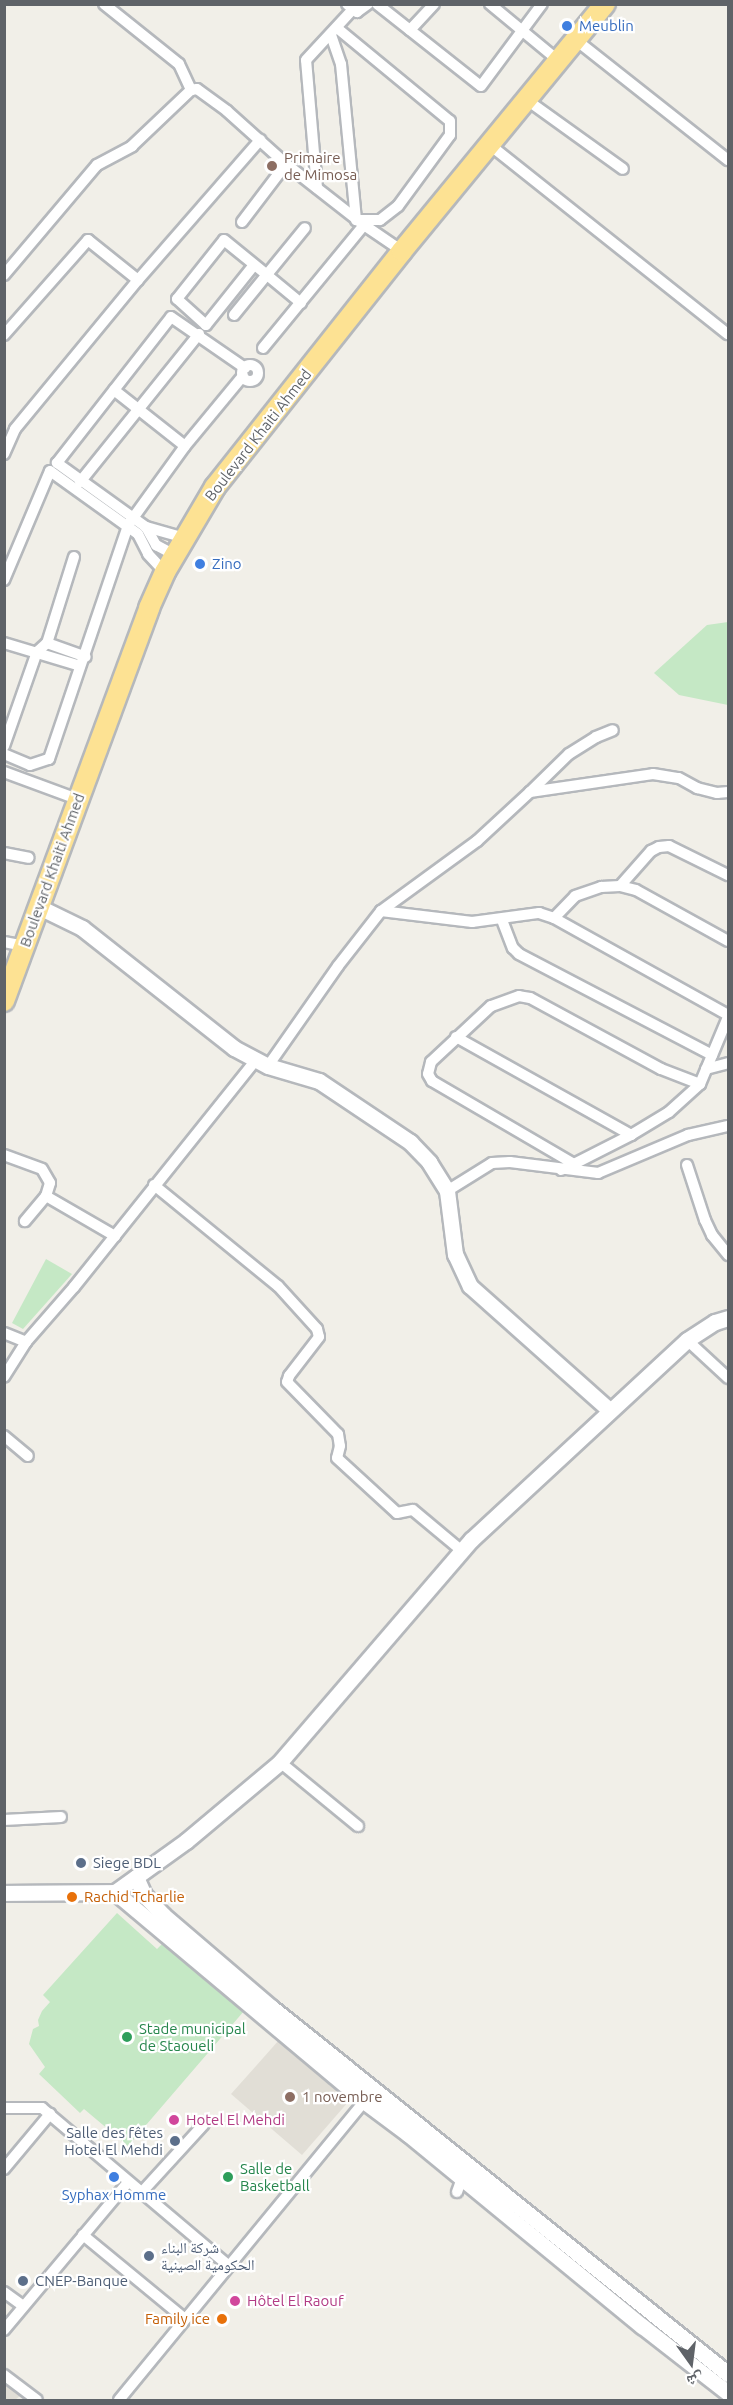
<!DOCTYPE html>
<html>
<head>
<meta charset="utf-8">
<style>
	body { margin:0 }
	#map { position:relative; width:733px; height:2405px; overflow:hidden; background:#f1efe8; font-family:Ubuntu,"Noto Naskh Arabic",sans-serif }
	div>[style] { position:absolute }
	.education>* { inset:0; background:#e1ded6 }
	.green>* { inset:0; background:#c5e8c5 }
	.roads { filter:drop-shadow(2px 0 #b5b8bc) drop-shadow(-2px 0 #b5b8bc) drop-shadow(0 2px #b5b8bc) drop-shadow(0 -2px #b5b8bc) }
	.street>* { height:10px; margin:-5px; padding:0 5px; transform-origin:5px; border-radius:5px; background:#fff }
	.street>.ring { margin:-5px; padding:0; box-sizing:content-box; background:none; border:10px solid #fff; border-radius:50% }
	.secondary>* { height:15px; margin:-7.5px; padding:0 7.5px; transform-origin:7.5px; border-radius:7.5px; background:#fff }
	.highway>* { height:20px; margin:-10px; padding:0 10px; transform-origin:10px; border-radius:10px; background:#fde293 }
	.dots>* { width:16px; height:16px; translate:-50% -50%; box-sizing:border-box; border:3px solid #fff; border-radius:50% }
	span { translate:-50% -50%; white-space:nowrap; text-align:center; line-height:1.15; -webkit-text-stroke:4.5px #fff; paint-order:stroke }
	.shop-label { font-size:15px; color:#366cbe }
	.left { translate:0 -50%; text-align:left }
	.education-label { font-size:15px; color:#785e54 }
	.street-label { font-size:15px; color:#5f6368 }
	.service-label { font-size:15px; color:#4e5e75 }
	.right { translate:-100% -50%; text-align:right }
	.food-label { font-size:15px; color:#c56008 }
	.leisure-label { font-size:15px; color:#27864d }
	.hotel-label { font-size:15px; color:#b23c85 }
	.frame { position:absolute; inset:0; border:6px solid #5f6368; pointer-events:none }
	.north { position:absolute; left:661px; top:2333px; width:60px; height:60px; -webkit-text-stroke:4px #fff; paint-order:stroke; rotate:166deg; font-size:16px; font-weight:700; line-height:24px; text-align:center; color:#5f6368 }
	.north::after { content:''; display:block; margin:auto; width:21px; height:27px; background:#5f6368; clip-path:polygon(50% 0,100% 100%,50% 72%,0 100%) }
</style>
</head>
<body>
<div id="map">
	<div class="education">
		<div style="clip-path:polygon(279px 2040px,349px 2101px,302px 2155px,231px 2094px)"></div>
		<div style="clip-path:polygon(4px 2383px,20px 2396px,15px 2400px,5px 2400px)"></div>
	</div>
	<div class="green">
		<div style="clip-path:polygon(728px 622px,728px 705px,679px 695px,654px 673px,707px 625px)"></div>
		<div style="clip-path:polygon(46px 1259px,72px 1274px,23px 1329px,12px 1323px)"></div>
		<div style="clip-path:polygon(117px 1913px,157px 1949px,164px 1942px,244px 2011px,128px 2146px,84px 2109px,80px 2113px,39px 2074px,45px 2067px,29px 2044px,33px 2029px,39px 2026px,38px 2020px,42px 2011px,50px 2002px,43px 1995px)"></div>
	</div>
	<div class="roads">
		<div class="street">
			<div style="left:104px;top:4px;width:96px;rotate:38.7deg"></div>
			<div style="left:179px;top:64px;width:29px;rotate:65deg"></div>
			<div style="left:347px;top:4px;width:13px;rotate:39deg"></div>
			<div style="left:357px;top:12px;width:14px;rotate:-36deg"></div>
			<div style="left:377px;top:4px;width:132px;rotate:38.3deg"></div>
			<div style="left:481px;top:86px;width:102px;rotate:-53.4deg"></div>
			<div style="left:490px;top:4px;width:89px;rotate:39.6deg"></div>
			<div style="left:337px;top:28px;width:146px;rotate:39.5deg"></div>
			<div style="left:450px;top:121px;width:14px;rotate:90deg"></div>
			<div style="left:450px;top:135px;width:88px;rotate:126.2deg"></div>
			<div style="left:398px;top:206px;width:23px;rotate:142deg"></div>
			<div style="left:380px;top:220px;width:23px;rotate:180deg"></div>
			<div style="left:410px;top:30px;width:35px;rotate:-47deg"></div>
			<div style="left:331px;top:35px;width:31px;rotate:71deg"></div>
			<div style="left:341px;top:64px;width:157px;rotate:84.5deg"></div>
			<div style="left:576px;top:40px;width:194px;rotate:38.3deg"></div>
			<div style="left:527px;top:100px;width:118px;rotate:35.7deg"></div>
			<div style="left:490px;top:145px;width:304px;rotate:38.5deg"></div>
			<div style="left:317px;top:188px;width:128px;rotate:-94.9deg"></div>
			<div style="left:306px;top:60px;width:69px;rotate:-47.3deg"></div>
			<div style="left:242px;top:222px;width:73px;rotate:-52.8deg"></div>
			<div style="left:254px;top:265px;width:77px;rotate:128.7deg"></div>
			<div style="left:206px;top:325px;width:39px;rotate:-138deg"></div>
			<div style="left:177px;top:299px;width:75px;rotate:-51.5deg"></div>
			<div style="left:224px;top:240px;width:55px;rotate:39.1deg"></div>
			<div style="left:267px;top:275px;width:44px;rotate:39.5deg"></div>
			<div style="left:4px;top:275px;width:144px;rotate:-49.8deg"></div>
			<div style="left:97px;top:165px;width:40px;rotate:-28deg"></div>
			<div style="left:132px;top:146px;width:81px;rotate:-43.5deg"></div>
			<div style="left:191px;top:90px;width:6px;rotate:-9deg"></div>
			<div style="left:197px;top:89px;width:37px;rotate:36deg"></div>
			<div style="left:227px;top:111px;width:79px;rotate:41.9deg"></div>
			<div style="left:286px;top:164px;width:99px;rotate:38deg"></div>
			<div style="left:364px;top:225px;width:46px;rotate:34.4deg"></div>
			<div style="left:234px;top:315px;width:112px;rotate:-50.8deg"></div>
			<div style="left:4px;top:335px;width:127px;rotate:-48.5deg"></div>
			<div style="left:88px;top:240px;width:64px;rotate:38.7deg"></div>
			<div style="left:263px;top:348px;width:159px;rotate:-50.6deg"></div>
			<div class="ring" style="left:242px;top:365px;width:6px;height:6px"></div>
			<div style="left:114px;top:390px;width:90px;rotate:38.3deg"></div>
			<div style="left:4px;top:454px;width:27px;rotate:-66deg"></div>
			<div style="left:15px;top:429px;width:193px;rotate:-50.5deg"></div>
			<div style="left:138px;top:280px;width:186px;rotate:-48.9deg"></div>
			<div style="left:80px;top:482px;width:190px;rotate:-51.2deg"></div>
			<div style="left:146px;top:527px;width:21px;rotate:61deg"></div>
			<div style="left:156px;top:545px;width:24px;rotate:28deg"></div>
			<div style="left:185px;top:538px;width:41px;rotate:-164.2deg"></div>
			<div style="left:146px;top:527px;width:110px;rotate:-144.3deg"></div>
			<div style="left:57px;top:463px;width:185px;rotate:-52deg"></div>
			<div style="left:171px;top:317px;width:90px;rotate:34.6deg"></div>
			<div style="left:74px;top:557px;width:90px;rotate:107.4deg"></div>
			<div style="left:47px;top:643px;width:41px;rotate:19.7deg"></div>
			<div style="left:4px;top:580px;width:118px;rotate:-67.1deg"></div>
			<div style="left:50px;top:471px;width:108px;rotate:35.6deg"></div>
			<div style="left:138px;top:534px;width:22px;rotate:63deg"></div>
			<div style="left:148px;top:554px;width:25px;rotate:47deg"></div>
			<div style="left:4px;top:643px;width:79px;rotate:16.8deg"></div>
			<div style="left:4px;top:746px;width:100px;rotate:-70.7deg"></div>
			<div style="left:37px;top:652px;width:13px;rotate:-42deg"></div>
			<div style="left:4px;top:754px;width:28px;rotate:23deg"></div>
			<div style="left:30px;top:765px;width:20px;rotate:-18deg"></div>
			<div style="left:49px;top:759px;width:247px;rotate:-71.3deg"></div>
			<div style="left:128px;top:525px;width:97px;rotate:-54.2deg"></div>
			<div style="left:185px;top:446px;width:91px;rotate:-50.4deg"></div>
			<div style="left:4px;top:772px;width:78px;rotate:20.3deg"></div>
			<div style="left:530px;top:792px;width:54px;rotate:-44.3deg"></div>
			<div style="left:569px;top:754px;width:32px;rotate:-32deg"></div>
			<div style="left:596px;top:737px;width:18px;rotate:-22deg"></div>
			<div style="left:4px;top:853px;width:25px;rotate:11deg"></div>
			<div style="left:620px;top:886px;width:47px;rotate:-48.5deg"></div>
			<div style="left:651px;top:851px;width:9px;rotate:-27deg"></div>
			<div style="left:659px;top:847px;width:10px;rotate:-6deg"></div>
			<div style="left:669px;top:846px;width:66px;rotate:26.2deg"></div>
			<div style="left:381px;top:911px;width:92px;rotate:6.9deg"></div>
			<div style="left:472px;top:922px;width:68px;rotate:-7.7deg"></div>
			<div style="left:539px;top:913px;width:16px;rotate:18deg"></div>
			<div style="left:554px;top:918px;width:199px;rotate:29.1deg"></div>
			<div style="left:554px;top:918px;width:30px;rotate:-46deg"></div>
			<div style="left:575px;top:896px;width:28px;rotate:-19deg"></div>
			<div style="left:601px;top:887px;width:19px;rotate:-3deg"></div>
			<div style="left:620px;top:886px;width:16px;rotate:14deg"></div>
			<div style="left:636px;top:890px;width:105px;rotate:29deg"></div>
			<div style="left:502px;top:920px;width:30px;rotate:69deg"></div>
			<div style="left:513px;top:948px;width:8px;rotate:45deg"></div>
			<div style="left:519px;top:954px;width:218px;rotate:27.6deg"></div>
			<div style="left:4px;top:942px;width:21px;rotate:11deg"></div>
			<div style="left:456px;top:1037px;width:201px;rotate:29.2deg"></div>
			<div style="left:268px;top:1066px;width:122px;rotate:-55deg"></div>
			<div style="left:338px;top:966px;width:70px;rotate:-52deg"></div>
			<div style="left:381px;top:911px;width:119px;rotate:-36.1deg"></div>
			<div style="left:477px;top:841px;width:72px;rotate:-42.8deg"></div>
			<div style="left:530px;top:792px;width:124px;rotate:-8.3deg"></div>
			<div style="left:653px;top:774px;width:26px;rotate:9deg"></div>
			<div style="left:679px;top:778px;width:21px;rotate:29deg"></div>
			<div style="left:697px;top:788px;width:21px;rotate:14deg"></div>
			<div style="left:717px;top:793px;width:11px;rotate:-5deg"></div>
			<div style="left:706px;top:1069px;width:23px;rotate:-15deg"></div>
			<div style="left:700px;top:1084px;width:73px;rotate:-67.3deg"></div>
			<div style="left:4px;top:1155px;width:40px;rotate:20.2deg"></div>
			<div style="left:42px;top:1169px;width:16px;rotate:60deg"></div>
			<div style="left:50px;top:1183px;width:14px;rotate:107deg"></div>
			<div style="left:46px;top:1196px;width:33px;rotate:130deg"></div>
			<div style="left:687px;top:1165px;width:58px;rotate:71.9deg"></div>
			<div style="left:705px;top:1220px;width:17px;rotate:65deg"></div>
			<div style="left:712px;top:1235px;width:26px;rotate:51deg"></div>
			<div style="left:561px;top:1170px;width:14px;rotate:-25deg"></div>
			<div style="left:574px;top:1164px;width:64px;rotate:-27deg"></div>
			<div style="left:631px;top:1135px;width:44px;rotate:-31.2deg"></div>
			<div style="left:669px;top:1112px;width:42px;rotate:-42.1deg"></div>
			<div style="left:700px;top:1084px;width:42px;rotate:-159deg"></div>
			<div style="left:661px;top:1069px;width:149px;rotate:-151.5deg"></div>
			<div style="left:530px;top:998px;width:11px;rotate:-170deg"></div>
			<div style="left:519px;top:996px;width:30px;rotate:160deg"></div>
			<div style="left:491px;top:1006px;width:82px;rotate:137deg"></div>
			<div style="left:431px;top:1062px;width:12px;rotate:104deg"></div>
			<div style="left:428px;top:1074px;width:8px;rotate:60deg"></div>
			<div style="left:432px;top:1081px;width:164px;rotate:30.3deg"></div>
			<div style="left:154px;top:1185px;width:160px;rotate:39.2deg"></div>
			<div style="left:278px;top:1286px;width:58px;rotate:47.8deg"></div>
			<div style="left:317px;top:1329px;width:8px;rotate:76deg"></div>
			<div style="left:319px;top:1337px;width:49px;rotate:127.6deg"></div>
			<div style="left:289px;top:1376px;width:6px;rotate:108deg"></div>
			<div style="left:287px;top:1382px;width:73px;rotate:45.6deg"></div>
			<div style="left:338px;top:1434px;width:12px;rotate:81deg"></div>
			<div style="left:340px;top:1446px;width:12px;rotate:104deg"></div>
			<div style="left:337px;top:1458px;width:81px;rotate:42.5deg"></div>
			<div style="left:397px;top:1513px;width:16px;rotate:-11deg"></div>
			<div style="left:413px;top:1510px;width:64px;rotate:39.9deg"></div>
			<div style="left:447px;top:1191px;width:53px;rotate:-31.9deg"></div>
			<div style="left:492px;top:1163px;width:18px;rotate:-3deg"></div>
			<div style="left:510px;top:1162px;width:89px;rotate:7.1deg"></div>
			<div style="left:598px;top:1173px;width:98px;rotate:-22.9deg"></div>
			<div style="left:688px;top:1135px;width:41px;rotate:-12.7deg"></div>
			<div style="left:46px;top:1196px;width:80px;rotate:30.1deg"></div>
			<div style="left:4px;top:1333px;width:24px;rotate:22deg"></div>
			<div style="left:26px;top:1342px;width:41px;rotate:122.2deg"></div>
			<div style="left:687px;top:1340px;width:56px;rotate:42.8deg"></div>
			<div style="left:26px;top:1342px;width:73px;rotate:-48.9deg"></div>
			<div style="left:74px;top:1287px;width:291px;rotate:-51.3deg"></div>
			<div style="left:4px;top:1436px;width:31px;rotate:40deg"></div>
			<div style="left:280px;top:1762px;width:101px;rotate:39.4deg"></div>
			<div style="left:4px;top:1820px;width:57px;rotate:-3deg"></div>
			<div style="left:4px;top:2108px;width:38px"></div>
			<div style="left:42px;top:2108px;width:245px;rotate:40.2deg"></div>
			<div style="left:4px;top:2169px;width:72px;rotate:-50.1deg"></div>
			<div style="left:457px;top:2192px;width:15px;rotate:-70deg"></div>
			<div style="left:141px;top:2193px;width:93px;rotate:-47.6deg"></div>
			<div style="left:83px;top:2235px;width:132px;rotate:39.5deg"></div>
			<div style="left:4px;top:2292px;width:24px;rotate:36deg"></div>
			<div style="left:4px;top:2330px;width:193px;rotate:-50deg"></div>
			<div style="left:4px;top:2375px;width:41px;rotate:37.1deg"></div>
			<div style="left:119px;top:2400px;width:392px;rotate:-50.6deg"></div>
		</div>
		<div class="secondary">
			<div style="left:39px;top:907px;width:48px;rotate:26deg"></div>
			<div style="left:82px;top:928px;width:194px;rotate:38.3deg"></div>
			<div style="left:234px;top:1048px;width:38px;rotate:28deg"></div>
			<div style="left:268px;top:1066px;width:53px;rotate:16.4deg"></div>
			<div style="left:319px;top:1081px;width:110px;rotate:33.8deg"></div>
			<div style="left:410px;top:1142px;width:28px;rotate:46deg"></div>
			<div style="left:429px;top:1162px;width:34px;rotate:58deg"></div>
			<div style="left:447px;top:1191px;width:64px;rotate:82.8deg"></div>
			<div style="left:455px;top:1254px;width:35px;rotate:65deg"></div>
			<div style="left:470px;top:1286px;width:186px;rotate:41.7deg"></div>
			<div style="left:136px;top:1877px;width:20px;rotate:66deg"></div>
			<div style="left:144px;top:1895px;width:28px;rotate:46deg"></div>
			<div style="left:163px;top:1915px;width:143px;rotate:40.5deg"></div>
			<div style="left:272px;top:2008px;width:585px;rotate:38.75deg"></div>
			<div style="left:115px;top:1892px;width:87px;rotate:-35.7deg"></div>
			<div style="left:186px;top:1841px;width:123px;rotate:-40deg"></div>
			<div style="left:280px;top:1762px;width:293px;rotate:-49.3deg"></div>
			<div style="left:471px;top:1540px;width:294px;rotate:-42.8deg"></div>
			<div style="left:687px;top:1340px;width:33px;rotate:-33deg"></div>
			<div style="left:715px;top:1322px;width:14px;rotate:-17deg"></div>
			<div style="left:115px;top:1892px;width:326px;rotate:40deg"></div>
			<div style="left:365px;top:2102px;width:54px;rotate:36.7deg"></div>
			<div style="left:408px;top:2134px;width:303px;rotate:39.4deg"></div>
			<div style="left:642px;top:2326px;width:109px;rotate:37.9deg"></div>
			<div style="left:4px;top:1893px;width:111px;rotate:-0.5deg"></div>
		</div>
		<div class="highway">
			<div style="left:4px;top:1001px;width:419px;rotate:-69.7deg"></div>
			<div style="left:149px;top:608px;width:39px;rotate:-66deg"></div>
			<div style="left:165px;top:572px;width:99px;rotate:-59.5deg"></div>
			<div style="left:215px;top:487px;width:301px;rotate:-51.6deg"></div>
			<div style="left:402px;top:251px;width:320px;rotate:-50.6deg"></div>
		</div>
	</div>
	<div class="dots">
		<div style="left:567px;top:26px;background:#3f7fe0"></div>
		<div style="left:272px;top:166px;background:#8d6e63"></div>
		<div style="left:200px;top:564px;background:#3f7fe0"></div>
		<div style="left:81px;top:1863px;background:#5c6f8a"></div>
		<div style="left:72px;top:1897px;background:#e8710a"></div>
		<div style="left:127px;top:2037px;background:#2e9e5b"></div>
		<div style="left:290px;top:2097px;background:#8d6e63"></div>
		<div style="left:174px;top:2120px;background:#d1479c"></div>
		<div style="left:175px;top:2141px;background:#5c6f8a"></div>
		<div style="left:114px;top:2177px;background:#3f7fe0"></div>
		<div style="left:228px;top:2177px;background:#2e9e5b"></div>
		<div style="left:149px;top:2256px;background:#5c6f8a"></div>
		<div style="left:23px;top:2281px;background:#5c6f8a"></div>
		<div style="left:235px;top:2301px;background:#d1479c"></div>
		<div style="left:222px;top:2319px;background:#e8710a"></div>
	</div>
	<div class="shop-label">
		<span class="left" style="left:579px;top:26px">Meublin</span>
		<span class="left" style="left:212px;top:564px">Zino</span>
		<span style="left:114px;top:2195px">Syphax Homme</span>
	</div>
	<div class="education-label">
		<span class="left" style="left:284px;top:166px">Primaire<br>de Mimosa</span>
		<span class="left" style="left:302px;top:2097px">1 novembre</span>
	</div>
	<div class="street-label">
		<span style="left:258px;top:435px;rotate:-52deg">Boulevard Khaiti Ahmed</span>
		<span style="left:52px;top:870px;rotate:-70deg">Boulevard Khaiti Ahmed</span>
	</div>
	<div class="service-label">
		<span class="left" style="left:93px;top:1863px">Siege BDL</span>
		<span class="right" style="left:163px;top:2141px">Salle des fêtes<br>Hotel El Mehdi</span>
		<span class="left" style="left:161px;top:2256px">شركة البناء<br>الحكومية الصينية</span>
		<span class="left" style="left:35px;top:2281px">CNEP-Banque</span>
	</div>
	<div class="food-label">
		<span class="left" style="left:84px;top:1897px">Rachid Tcharlie</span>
		<span class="right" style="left:210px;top:2319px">Family ice</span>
	</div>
	<div class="leisure-label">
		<span class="left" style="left:139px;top:2037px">Stade municipal<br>de Staoueli</span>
		<span class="left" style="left:240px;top:2177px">Salle de<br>Basketball</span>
	</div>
	<div class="hotel-label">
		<span class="left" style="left:186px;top:2120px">Hotel El Mehdi</span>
		<span class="left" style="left:247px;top:2301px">Hôtel El Raouf</span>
	</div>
	<div class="frame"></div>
	<div class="north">ش</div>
</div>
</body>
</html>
